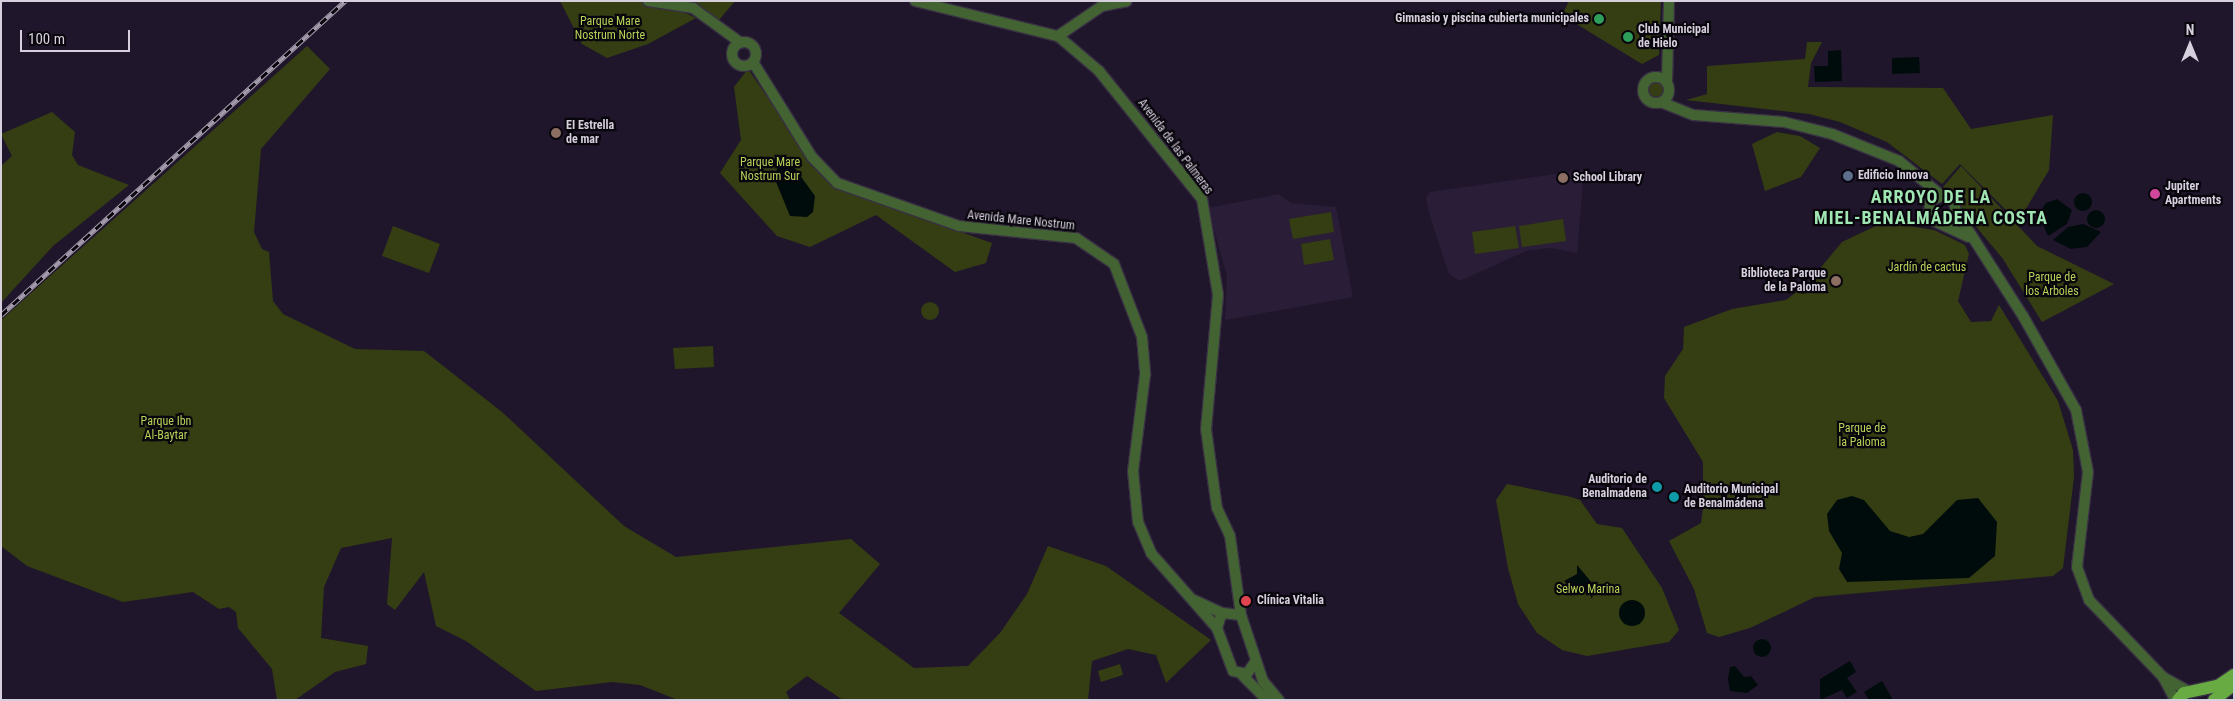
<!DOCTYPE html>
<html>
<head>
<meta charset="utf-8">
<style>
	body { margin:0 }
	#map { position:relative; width:2235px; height:701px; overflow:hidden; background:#20162b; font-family:"Roboto Condensed",sans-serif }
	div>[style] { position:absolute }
	.built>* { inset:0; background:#2a1d37 }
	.green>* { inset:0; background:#343e12 }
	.round { border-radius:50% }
	.water>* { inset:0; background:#000c0c }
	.roads { filter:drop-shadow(1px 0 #393044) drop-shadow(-1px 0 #393044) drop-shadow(0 1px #393044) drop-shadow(0 -1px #393044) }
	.minor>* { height:10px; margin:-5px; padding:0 5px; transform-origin:5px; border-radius:5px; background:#436333 }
	.minor>.ring { margin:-5px; padding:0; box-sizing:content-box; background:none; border:10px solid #436333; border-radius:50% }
	.major>* { height:12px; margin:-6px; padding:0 6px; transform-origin:6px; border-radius:6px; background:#68ab42 }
	.rail>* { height:4.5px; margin-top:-2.25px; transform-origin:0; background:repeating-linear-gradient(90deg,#08050c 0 8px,#a49cac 0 16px); box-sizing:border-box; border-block:1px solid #a49cac }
	.dots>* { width:14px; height:14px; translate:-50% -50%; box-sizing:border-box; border:2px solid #08050c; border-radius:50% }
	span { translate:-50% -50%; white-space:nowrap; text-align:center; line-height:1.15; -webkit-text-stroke:4.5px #08050c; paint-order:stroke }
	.poi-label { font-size:12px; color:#d6cfde; font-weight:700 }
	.right { translate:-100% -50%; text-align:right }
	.left { translate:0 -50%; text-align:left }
	.park-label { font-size:12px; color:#b7d358 }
	.street-label { font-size:12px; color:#d6cfde }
	.district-label { font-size:18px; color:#a0e6b2; font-weight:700; letter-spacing:1px }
	.frame { position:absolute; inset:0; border:2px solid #d6cfde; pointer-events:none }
	.north { position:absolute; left:2165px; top:20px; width:50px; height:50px; -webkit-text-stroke:4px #08050c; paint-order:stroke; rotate:0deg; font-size:14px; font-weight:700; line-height:20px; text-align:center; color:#d6cfde }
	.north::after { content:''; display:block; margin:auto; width:18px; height:22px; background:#d6cfde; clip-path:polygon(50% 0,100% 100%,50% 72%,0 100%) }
	.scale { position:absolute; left:20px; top:30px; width:110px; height:22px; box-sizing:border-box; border:2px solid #d6cfde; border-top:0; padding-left:6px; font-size:15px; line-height:18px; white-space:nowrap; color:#d6cfde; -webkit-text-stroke:4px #08050c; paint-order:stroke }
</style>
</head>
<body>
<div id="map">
	<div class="built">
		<div style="clip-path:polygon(1584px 170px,1577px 253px,1551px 248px,1526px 251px,1460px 281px,1449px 274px,1429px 213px,1426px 198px,1430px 192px)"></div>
		<div style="clip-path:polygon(1279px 194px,1291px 203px,1336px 207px,1353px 297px,1225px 320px,1227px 276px,1208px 208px)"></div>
	</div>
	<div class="green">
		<div style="clip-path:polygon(560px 1px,637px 1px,673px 7px,696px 18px,648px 44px,607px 58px,582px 44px)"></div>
		<div style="clip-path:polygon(670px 1px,735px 1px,719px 20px,694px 5px)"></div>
		<div style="clip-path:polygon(1569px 1px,1661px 1px,1659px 55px,1642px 64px,1570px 20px,1560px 19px)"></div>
		<div style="clip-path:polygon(1807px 42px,1822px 42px,1811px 63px,1808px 87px,1943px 88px,1971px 129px,2053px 115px,2049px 170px,2018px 222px,1960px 164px,1942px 184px,1887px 142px,1840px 122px,1809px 114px,1686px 100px,1707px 94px,1707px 66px,1805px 59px)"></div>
		<div style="clip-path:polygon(307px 46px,330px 69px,261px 149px,254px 232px,262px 249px,269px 252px,273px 301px,283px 314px,355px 349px,424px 351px,502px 412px,624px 526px,676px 557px,851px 539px,880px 564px,839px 613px,914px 668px,968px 666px,1000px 633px,1027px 594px,1048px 546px,1106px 566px,1211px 640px,1166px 683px,1156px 655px,1128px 649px,1092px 661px,1088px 700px,843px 700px,807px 676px,786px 692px,790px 700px,678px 700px,640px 685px,612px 682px,536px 691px,466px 641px,436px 626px,424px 572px,395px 610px,387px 604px,392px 538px,341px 548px,324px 587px,321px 638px,368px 646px,366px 664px,335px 672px,295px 700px,277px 700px,272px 669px,238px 628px,236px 612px,229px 607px,219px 609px,193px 592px,123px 602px,27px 566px,1px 546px,1px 320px)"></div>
		<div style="clip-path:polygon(748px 69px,821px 174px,851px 193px,992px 243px,986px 263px,955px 272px,876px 215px,810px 247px,777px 236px,720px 173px,741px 140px,734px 87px)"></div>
		<div class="round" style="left:1646px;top:80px;width:20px;height:20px"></div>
		<div style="clip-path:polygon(52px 112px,75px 132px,72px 155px,78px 165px,129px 185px,53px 246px,1px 303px,1px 166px,12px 156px,1px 134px)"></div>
		<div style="clip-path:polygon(1777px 132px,1800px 136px,1820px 148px,1801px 177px,1765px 191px,1752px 144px)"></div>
		<div style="clip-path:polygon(1961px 166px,2037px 246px,2114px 284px,2042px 322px,2003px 259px,1943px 187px)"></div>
		<div style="clip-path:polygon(1331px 212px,1334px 232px,1293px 239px,1289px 219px)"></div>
		<div style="clip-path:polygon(1563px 219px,1566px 241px,1522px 247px,1519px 226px)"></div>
		<div style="clip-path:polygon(1884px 222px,1934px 230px,1965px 245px,1969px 254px,1958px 301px,1971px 322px,1991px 321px,1999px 305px,2058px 401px,2073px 450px,2074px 477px,2063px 568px,2053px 576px,1815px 597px,1750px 628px,1719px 637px,1707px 633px,1694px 589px,1669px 541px,1701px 523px,1703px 508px,1703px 462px,1664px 398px,1665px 376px,1683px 349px,1684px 327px,1732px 309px,1786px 300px,1807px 284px,1842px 242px)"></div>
		<div style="clip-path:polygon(393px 226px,440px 244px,429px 273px,382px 256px)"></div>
		<div style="clip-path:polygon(1515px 226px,1519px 248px,1475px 254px,1472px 232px)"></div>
		<div style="clip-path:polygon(1330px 239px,1334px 260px,1304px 265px,1301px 244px)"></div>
		<div class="round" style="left:921px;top:302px;width:18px;height:18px"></div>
		<div style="clip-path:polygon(713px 346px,714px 367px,675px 369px,673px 348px)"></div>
		<div style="clip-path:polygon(1507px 484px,1571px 497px,1580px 500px,1597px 524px,1622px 528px,1662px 588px,1679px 630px,1669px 642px,1587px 656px,1562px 650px,1537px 633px,1518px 604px,1508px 568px,1496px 500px)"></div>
		<div style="clip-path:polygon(1120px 664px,1123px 675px,1101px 682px,1098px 671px)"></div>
	</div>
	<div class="water">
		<div style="clip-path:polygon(1841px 50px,1842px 81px,1815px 82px,1814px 66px,1828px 66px,1828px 51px)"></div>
		<div style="clip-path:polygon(1919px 57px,1920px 73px,1892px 74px,1892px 58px)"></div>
		<div style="clip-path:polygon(780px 161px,794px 167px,815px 196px,813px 212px,807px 217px,790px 216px,774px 177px)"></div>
		<div class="round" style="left:2074px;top:193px;width:18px;height:18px"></div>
		<div style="clip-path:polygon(2057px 199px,2072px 210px,2067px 224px,2048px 236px,2039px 214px,2046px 203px)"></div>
		<div class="round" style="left:2087px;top:210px;width:18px;height:18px"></div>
		<div style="clip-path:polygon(2083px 224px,2101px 232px,2087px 247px,2071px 249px,2053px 240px,2068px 227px)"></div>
		<div style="clip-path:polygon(1852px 496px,1864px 500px,1890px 531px,1909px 537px,1923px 534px,1957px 500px,1978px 498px,1997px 522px,1995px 556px,1969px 578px,1847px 582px,1839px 569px,1842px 553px,1829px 531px,1827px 514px,1837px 500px)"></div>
		<div style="clip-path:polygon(1577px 565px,1593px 584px,1578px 593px,1564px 581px,1577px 574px)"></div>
		<div class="round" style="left:1619px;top:600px;width:26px;height:26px"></div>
		<div class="round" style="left:1753px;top:639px;width:18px;height:18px"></div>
		<div style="clip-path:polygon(1850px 661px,1856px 672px,1847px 678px,1857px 692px,1847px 698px,1842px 690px,1820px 700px,1820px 679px)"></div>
		<div style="clip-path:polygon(1735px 666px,1744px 677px,1751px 676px,1758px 685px,1747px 693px,1730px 691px,1728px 679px,1730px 667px)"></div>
		<div style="clip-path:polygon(1882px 681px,1893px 700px,1869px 700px,1864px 692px)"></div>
	</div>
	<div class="roads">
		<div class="minor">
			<div style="left:648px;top:1px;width:46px;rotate:8.8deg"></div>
			<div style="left:693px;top:8px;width:59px;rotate:36.1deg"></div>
			<div style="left:915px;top:1px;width:147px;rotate:13.8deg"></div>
			<div style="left:1058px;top:36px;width:54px;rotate:40.5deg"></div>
			<div style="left:1099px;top:71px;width:164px;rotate:51.2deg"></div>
			<div style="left:1202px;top:199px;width:97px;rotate:80.5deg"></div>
			<div style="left:1218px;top:295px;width:135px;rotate:95.1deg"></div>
			<div style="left:1206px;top:429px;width:80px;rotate:82.1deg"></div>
			<div style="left:1217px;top:508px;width:31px;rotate:65deg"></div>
			<div style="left:1230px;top:536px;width:80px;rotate:82.1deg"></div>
			<div style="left:1058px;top:36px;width:53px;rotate:-34.3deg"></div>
			<div style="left:1102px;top:6px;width:25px;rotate:-11deg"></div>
			<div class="ring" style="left:732px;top:42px;width:14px;height:14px"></div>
			<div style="left:753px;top:62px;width:112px;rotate:58.2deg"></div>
			<div style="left:812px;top:157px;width:36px;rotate:46deg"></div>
			<div style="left:837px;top:183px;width:129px;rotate:19.4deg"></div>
			<div style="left:959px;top:226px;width:118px;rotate:5.9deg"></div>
			<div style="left:1076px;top:238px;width:46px;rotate:34.4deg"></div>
			<div style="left:1114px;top:264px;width:78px;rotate:69deg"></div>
			<div style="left:1142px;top:337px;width:38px;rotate:85deg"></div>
			<div style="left:1145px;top:375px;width:97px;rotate:97.1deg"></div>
			<div style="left:1133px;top:471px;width:51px;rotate:84.4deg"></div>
			<div style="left:1138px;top:522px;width:34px;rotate:67deg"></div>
			<div style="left:1151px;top:553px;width:100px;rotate:48.7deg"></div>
			<div class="ring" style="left:1643px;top:77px;width:16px;height:16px"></div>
			<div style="left:1667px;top:83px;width:82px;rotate:-88.6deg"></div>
			<div style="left:1661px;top:102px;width:35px;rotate:22deg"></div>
			<div style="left:1694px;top:115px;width:90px;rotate:4.4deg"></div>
			<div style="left:1784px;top:122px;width:49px;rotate:14deg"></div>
			<div style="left:1832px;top:134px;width:72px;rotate:21.9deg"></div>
			<div style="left:1899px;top:161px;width:55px;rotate:39.1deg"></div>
			<div style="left:1956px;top:211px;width:125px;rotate:57.5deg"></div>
			<div style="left:2023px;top:316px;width:108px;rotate:60.6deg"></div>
			<div style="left:2076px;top:410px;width:63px;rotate:79deg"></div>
			<div style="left:2088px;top:472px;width:96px;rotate:96.6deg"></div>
			<div style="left:2077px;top:567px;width:35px;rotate:70deg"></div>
			<div style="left:2089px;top:600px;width:107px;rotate:46.1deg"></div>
			<div style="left:2163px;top:677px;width:29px;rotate:29deg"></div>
			<div style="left:1941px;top:223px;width:12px;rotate:-24deg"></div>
			<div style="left:1952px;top:218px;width:8px;rotate:-60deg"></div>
			<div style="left:1956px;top:211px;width:9px;rotate:-103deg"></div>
			<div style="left:1954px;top:202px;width:12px;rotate:-145deg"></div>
			<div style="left:1944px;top:195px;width:15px;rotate:157deg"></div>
			<div style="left:1930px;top:201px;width:14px;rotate:94deg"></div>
			<div style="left:1929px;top:215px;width:8px;rotate:50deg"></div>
			<div style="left:1934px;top:221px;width:38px;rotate:25deg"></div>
			<div style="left:1194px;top:600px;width:31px;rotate:25deg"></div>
			<div style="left:1255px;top:662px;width:14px;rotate:124deg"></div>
			<div style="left:1247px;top:674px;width:14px;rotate:-168deg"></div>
			<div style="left:1233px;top:671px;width:46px;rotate:-110.4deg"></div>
			<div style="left:1217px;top:628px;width:16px;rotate:-72deg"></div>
			<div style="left:1222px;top:613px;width:19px;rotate:6deg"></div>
			<div style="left:1241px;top:615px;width:70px;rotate:71.6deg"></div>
			<div style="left:1263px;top:681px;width:25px;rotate:50deg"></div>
			<div style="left:1243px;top:676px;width:34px;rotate:45deg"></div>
			<div style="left:2163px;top:677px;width:26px;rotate:62deg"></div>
		</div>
		<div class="major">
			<div style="left:2178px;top:700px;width:9px;rotate:-49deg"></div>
			<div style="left:2184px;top:693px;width:35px;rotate:-12deg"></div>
			<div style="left:2218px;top:686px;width:19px;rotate:-35deg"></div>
			<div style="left:2214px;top:700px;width:24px;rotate:-38deg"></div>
		</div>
	</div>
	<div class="rail">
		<div style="left:1px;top:315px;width:466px;rotate:-42.4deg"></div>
	</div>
	<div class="dots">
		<div style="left:1599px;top:19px;background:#2e9e5b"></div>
		<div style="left:1628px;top:37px;background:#2e9e5b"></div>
		<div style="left:556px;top:133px;background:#8d6e63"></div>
		<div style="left:1848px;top:176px;background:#5c6f8a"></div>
		<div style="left:1563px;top:178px;background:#8d6e63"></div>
		<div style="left:2155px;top:194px;background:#d1479c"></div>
		<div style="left:1836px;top:281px;background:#8d6e63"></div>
		<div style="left:1657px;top:487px;background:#0f9aa8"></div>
		<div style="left:1674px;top:497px;background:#0f9aa8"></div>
		<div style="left:1246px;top:601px;background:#e0444e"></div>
	</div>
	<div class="poi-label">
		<span class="right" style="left:1589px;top:19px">Gimnasio y piscina cubierta municipales</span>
		<span class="left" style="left:1638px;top:37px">Club Municipal<br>de Hielo</span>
		<span class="left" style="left:566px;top:133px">EI Estrella<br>de mar</span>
		<span class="left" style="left:1858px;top:176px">Edificio Innova</span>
		<span class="left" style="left:1573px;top:178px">School Library</span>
		<span class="left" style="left:2165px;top:194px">Jupiter<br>Apartments</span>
		<span class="right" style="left:1826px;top:281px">Biblioteca Parque<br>de la Paloma</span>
		<span class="right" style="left:1647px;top:487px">Auditorio de<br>Benalmadena</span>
		<span class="left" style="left:1684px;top:497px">Auditorio Municipal<br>de Benalmádena</span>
		<span class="left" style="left:1257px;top:601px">Clínica Vitalia</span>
	</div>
	<div class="park-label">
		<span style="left:610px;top:29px">Parque Mare<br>Nostrum Norte</span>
		<span style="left:770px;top:170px">Parque Mare<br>Nostrum Sur</span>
		<span style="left:1927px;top:268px">Jardín de cactus</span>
		<span style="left:2052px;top:285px">Parque de<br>los Arboles</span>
		<span style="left:166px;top:429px">Parque Ibn<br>Al-Baytar</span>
		<span style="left:1862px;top:436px">Parque de<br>la Paloma</span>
		<span style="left:1588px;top:590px">Selwo Marina</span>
	</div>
	<div class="street-label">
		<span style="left:1175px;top:147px;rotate:53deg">Avenida de las Palmeras</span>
		<span style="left:1021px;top:221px;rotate:6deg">Avenida Mare Nostrum</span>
	</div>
	<div class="district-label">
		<span style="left:1931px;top:208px">ARROYO DE LA<br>MIEL-BENALMÁDENA COSTA</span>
	</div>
	<div class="frame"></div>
	<div class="north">N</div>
	<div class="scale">100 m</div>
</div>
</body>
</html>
